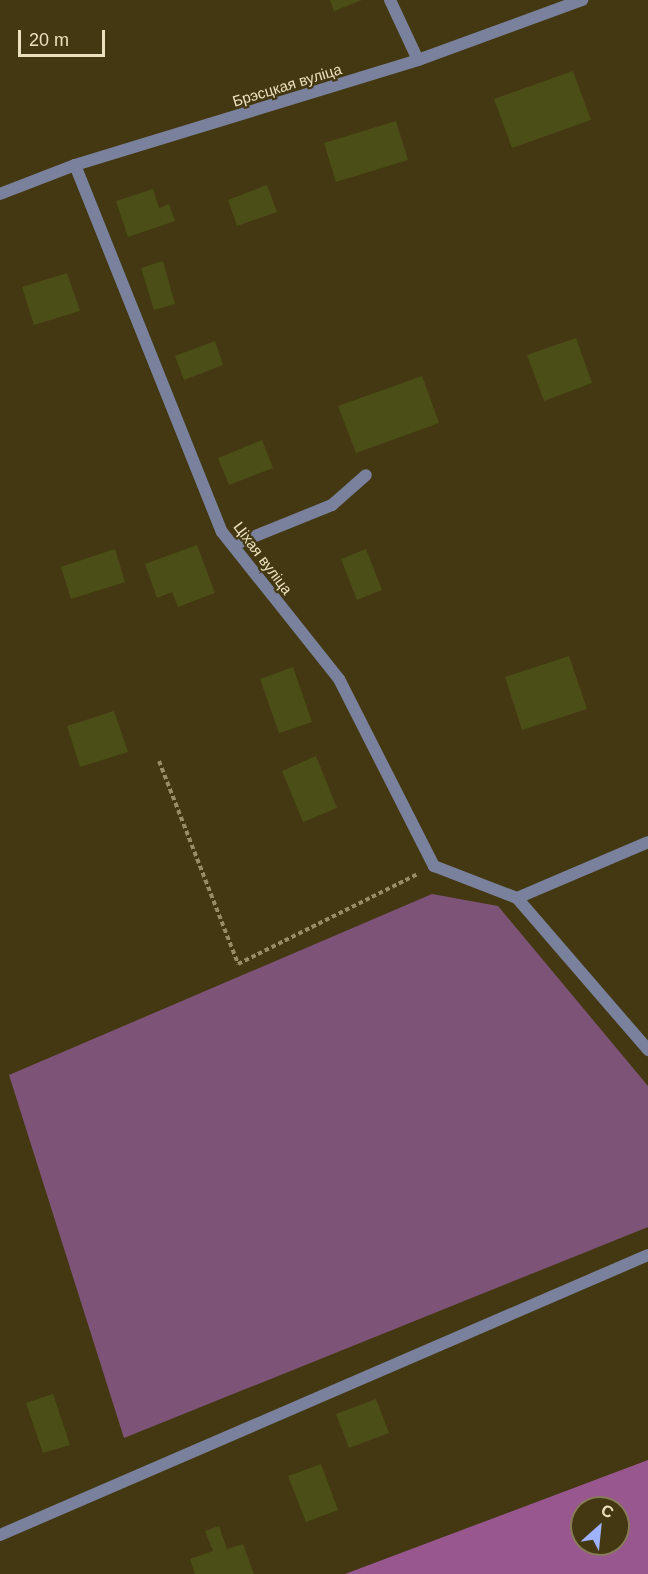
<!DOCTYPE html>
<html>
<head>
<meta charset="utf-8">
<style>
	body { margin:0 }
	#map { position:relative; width:648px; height:1574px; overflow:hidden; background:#443812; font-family:Helvetica,sans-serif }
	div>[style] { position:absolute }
	.green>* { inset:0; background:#7d5477 }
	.forest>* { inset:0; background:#98578f }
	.building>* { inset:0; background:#4b4e16 }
	.path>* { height:4px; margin-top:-2px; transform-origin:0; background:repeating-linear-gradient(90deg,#978c67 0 4.5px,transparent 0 7.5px) }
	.minor>* { height:12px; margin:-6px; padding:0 6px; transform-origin:6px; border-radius:6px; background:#79819d }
	.tertiary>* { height:12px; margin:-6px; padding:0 6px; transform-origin:6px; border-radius:6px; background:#79819d }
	span { translate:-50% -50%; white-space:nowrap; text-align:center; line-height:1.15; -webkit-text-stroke:4.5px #443812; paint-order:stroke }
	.street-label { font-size:15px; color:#ece1be }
	.north { position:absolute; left:570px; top:1496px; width:60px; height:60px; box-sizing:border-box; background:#443812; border:2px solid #877c57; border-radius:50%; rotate:27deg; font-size:16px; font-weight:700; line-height:24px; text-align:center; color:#ece1be }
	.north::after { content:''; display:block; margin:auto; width:21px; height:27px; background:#9fb3fd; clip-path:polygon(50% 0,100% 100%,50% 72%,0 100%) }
	.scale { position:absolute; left:18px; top:30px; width:87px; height:27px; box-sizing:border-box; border:3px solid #ece1be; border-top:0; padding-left:8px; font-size:18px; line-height:21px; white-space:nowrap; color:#ece1be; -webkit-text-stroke:4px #443812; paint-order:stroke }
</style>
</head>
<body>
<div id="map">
	<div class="green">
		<div style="clip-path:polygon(432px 894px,498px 906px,648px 1086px,648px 1227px,124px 1438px,9px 1075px)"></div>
	</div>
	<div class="forest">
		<div style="clip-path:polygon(evenodd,648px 1460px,648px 1574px,345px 1574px,648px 1460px,582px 1508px,618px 1508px,618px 1544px,582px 1544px,582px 1508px)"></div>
	</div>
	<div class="building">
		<div style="clip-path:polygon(330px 0,362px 0,334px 11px)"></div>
		<div style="clip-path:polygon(573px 71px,591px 120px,512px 148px,494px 99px)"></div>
		<div style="clip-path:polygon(396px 121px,408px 160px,336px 182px,324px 143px)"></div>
		<div style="clip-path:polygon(267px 185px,277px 212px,237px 226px,228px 200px)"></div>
		<div style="clip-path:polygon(153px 189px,159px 208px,169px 204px,175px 221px,128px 237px,116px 201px)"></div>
		<div style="clip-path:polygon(163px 261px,175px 304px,154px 310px,141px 268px)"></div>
		<div style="clip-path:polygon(67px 273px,80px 311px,34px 325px,22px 287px)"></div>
		<div style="clip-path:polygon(576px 338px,592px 383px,544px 401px,527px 355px)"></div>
		<div style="clip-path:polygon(215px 341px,223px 365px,184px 380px,175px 356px)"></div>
		<div style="clip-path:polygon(422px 376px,439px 423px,356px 453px,338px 406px)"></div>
		<div style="clip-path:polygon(262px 440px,273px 468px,229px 485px,218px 458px)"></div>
		<div style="clip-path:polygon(197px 545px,215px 593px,178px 607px,172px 592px,157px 598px,145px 564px)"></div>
		<div style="clip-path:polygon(115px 549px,125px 582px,71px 599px,61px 567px)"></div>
		<div style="clip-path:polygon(366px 549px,382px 590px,357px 600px,341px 559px)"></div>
		<div style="clip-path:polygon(569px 656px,587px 709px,522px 730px,505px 677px)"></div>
		<div style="clip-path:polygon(293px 667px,312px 722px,279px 733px,260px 679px)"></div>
		<div style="clip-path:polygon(114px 711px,128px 752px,80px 767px,67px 726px)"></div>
		<div style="clip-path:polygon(316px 756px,337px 808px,303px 822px,282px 771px)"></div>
		<div style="clip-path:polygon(53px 1394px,70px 1445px,43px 1453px,26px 1403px)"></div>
		<div style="clip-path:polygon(376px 1399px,389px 1433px,349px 1448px,336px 1414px)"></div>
		<div style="clip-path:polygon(321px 1464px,338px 1510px,306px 1522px,288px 1476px)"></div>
		<div style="clip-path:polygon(219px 1526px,227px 1549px,243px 1544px,254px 1574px,195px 1574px,190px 1559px,213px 1551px,205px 1531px)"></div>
	</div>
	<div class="path">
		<div style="left:159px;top:761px;width:218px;rotate:68.7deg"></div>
		<div style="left:238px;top:964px;width:201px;rotate:-26.6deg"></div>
	</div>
	<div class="minor">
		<div style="left:390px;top:0;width:66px;rotate:65deg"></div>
		<div style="left:75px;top:165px;width:395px;rotate:68.2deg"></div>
		<div style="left:222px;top:532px;width:188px;rotate:51.5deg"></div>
		<div style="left:339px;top:679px;width:210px;rotate:63.1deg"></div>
		<div style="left:434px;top:866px;width:89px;rotate:21.1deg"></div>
		<div style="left:517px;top:898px;width:201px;rotate:49.2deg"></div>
		<div style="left:233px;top:545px;width:107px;rotate:-22deg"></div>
		<div style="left:332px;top:505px;width:45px;rotate:-41.4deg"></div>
		<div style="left:517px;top:898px;width:142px;rotate:-23.1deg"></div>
		<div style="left:0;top:1535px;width:706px;rotate:-23.37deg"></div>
	</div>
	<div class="tertiary">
		<div style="left:0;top:194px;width:80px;rotate:-21.1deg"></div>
		<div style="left:75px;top:165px;width:359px;rotate:-17deg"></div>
		<div style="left:418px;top:60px;width:175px;rotate:-20.1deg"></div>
	</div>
	<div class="street-label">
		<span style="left:287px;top:85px;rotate:-17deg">Брэсцкая вуліца</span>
		<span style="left:263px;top:558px;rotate:53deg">Ціхая вуліца</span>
	</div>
	<div class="north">С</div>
	<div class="scale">20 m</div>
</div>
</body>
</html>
